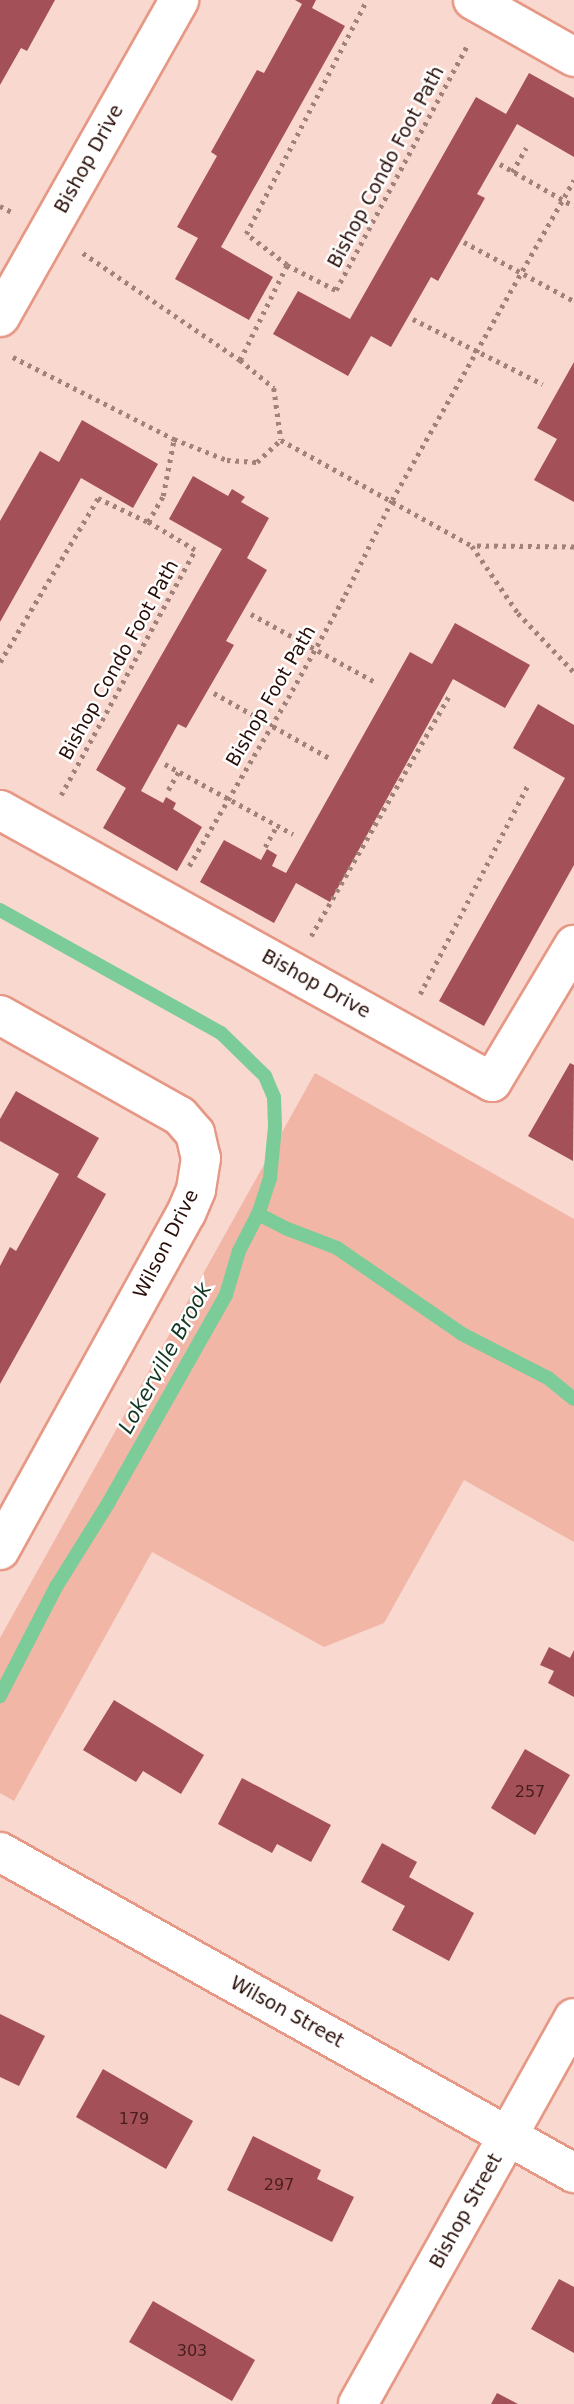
<!DOCTYPE html>
<html>
<head>
<meta charset="utf-8">
<style>
	body { margin:0 }
	#map { position:relative; width:574px; height:2404px; overflow:hidden; background:#f9d8cf; font-family:"DejaVu Sans",sans-serif }
	div>[style] { position:absolute }
	.green>* { inset:0; background:#f2b6a6 }
	.stream>* { height:14px; margin:-7px; padding:0 7px; transform-origin:7px; border-radius:7px; background:#7bcc98 }
	.building>* { inset:0; background:#a35059 }
	.path>* { height:4.5px; margin-top:-2.25px; transform-origin:0; background:repeating-linear-gradient(90deg,#a1827b 0 3.5px,transparent 0 8.5px) }
	.roads { filter:drop-shadow(2px 0 #e69885) drop-shadow(-2px 0 #e69885) drop-shadow(0 2px #e69885) drop-shadow(0 -2px #e69885) }
	.minor>* { height:38px; margin:-19px; padding:0 19px; transform-origin:19px; border-radius:19px; background:#fff }
	span { translate:-50% -50%; white-space:nowrap; text-align:center; line-height:1.15; -webkit-text-stroke:5px #fff; paint-order:stroke }
	.number-label { font-size:16px; color:#481e1c }
	.number-label span { -webkit-text-stroke-width:0 }
	.street-label { font-size:19px; color:#290d07 }
	.water-label { font-size:21px; color:#133722; font-style:italic }
</style>
</head>
<body>
<div id="map">
	<div class="green">
		<div style="clip-path:polygon(315px 1073px,574px 1219px,574px 1542px,464px 1480px,384px 1623px,324px 1647px,152px 1552px,14px 1801px,0 1793px,0 1638px)"></div>
	</div>
	<div class="stream">
		<div style="left:0;top:910px;width:253px;rotate:29.1deg"></div>
		<div style="left:221px;top:1033px;width:62px;rotate:44.3deg"></div>
		<div style="left:265px;top:1076px;width:23px;rotate:67deg"></div>
		<div style="left:274px;top:1097px;width:30px;rotate:88deg"></div>
		<div style="left:275px;top:1127px;width:51px;rotate:95.6deg"></div>
		<div style="left:270px;top:1178px;width:38px;rotate:108deg"></div>
		<div style="left:258px;top:1214px;width:42px;rotate:117.2deg"></div>
		<div style="left:239px;top:1251px;width:46px;rotate:106.5deg"></div>
		<div style="left:226px;top:1295px;width:238px;rotate:119.5deg"></div>
		<div style="left:109px;top:1502px;width:100px;rotate:121.9deg"></div>
		<div style="left:56px;top:1587px;width:123px;rotate:117.2deg"></div>
		<div style="left:258px;top:1214px;width:30px;rotate:27deg"></div>
		<div style="left:285px;top:1228px;width:56px;rotate:21deg"></div>
		<div style="left:337px;top:1248px;width:152px;rotate:34.5deg"></div>
		<div style="left:462px;top:1334px;width:97px;rotate:27.1deg"></div>
		<div style="left:548px;top:1378px;width:33px;rotate:39deg"></div>
	</div>
	<div class="building">
		<div style="clip-path:polygon(0 0,55px 0,27px 51px,21px 48px,0 85px)"></div>
		<div style="clip-path:polygon(295px 0,316px 0,312px 8px,345px 26px,221px 247px,273px 277px,249px 320px,175px 279px,198px 238px,177px 227px,217px 156px,211px 152px,257px 70px,264px 73px,302px 4px)"></div>
		<div style="clip-path:polygon(529px 73px,574px 98px,574px 157px,517px 124px,477px 194px,485px 198px,438px 281px,431px 277px,391px 347px,371px 336px,348px 376px,273px 334px,298px 291px,350px 319px,476px 97px,506px 114px)"></div>
		<div style="clip-path:polygon(574px 362px,574px 502px,534px 480px,557px 439px,537px 428px)"></div>
		<div style="clip-path:polygon(82px 420px,158px 464px,133px 508px,81px 478px,0 622px,0 521px,40px 451px,59px 462px)"></div>
		<div style="clip-path:polygon(193px 476px,228px 496px,232px 489px,245px 497px,241px 502px,269px 518px,247px 558px,267px 570px,226px 641px,234px 645px,186px 728px,178px 724px,141px 791px,163px 803px,166px 797px,176px 803px,173px 809px,202px 827px,177px 871px,103px 828px,126px 788px,96px 770px,222px 549px,169px 519px)"></div>
		<div style="clip-path:polygon(455px 623px,530px 665px,505px 708px,453px 679px,330px 902px,296px 883px,274px 923px,200px 882px,224px 840px,261px 860px,267px 849px,277px 855px,272px 866px,286px 873px,410px 652px,432px 664px)"></div>
		<div style="clip-path:polygon(538px 704px,574px 725px,574px 865px,484px 1026px,439px 1001px,565px 778px,513px 748px)"></div>
		<div style="clip-path:polygon(570px 1063px,574px 1065px,573px 1161px,528px 1136px)"></div>
		<div style="clip-path:polygon(16px 1091px,99px 1138px,77px 1177px,106px 1194px,0 1384px,0 1266px,10px 1247px,16px 1251px,59px 1174px,0 1141px,0 1119px)"></div>
		<div style="clip-path:polygon(549px 1647px,570px 1658px,574px 1650px,574px 1697px,548px 1683px,554px 1671px,540px 1665px)"></div>
		<div style="clip-path:polygon(114px 1700px,204px 1755px,181px 1794px,143px 1771px,136px 1782px,83px 1750px)"></div>
		<div style="clip-path:polygon(525px 1749px,570px 1775px,535px 1835px,491px 1808px)"></div>
		<div style="clip-path:polygon(242px 1778px,331px 1825px,311px 1862px,277px 1844px,272px 1853px,218px 1824px)"></div>
		<div style="clip-path:polygon(382px 1843px,417px 1862px,409px 1877px,474px 1913px,449px 1961px,392px 1930px,405px 1906px,361px 1882px)"></div>
		<div style="clip-path:polygon(0 2014px,45px 2036px,19px 2086px,0 2077px)"></div>
		<div style="clip-path:polygon(103px 2069px,193px 2121px,166px 2169px,76px 2117px)"></div>
		<div style="clip-path:polygon(253px 2136px,321px 2170px,317px 2179px,354px 2197px,332px 2242px,227px 2190px)"></div>
		<div style="clip-path:polygon(559px 2279px,574px 2287px,574px 2353px,531px 2329px)"></div>
		<div style="clip-path:polygon(153px 2301px,255px 2360px,232px 2401px,129px 2342px)"></div>
		<div style="clip-path:polygon(497px 2393px,518px 2404px,491px 2404px)"></div>
	</div>
	<div class="path">
		<div style="left:500px;top:164px;width:85px;rotate:29.6deg"></div>
		<div style="left:512px;top:172px;width:28px;rotate:-60deg"></div>
		<div style="left:0;top:206px;width:13px;rotate:27deg"></div>
		<div style="left:464px;top:242px;width:125px;rotate:28.2deg"></div>
		<div style="left:83px;top:253px;width:190px;rotate:34.3deg"></div>
		<div style="left:240px;top:360px;width:44px;rotate:39.5deg"></div>
		<div style="left:274px;top:388px;width:52px;rotate:82.3deg"></div>
		<div style="left:287px;top:265px;width:55px;rotate:27deg"></div>
		<div style="left:336px;top:290px;width:279px;rotate:-61.8deg"></div>
		<div style="left:413px;top:319px;width:145px;rotate:26.6deg"></div>
		<div style="left:13px;top:357px;width:181px;rotate:27deg"></div>
		<div style="left:174px;top:439px;width:57px;rotate:21.6deg"></div>
		<div style="left:227px;top:460px;width:30px;rotate:4deg"></div>
		<div style="left:257px;top:462px;width:33px;rotate:-43deg"></div>
		<div style="left:281px;top:440px;width:218px;rotate:29deg"></div>
		<div style="left:240px;top:360px;width:106px;rotate:-63.7deg"></div>
		<div style="left:287px;top:265px;width:51px;rotate:-142.9deg"></div>
		<div style="left:246px;top:234px;width:263px;rotate:-62.7deg"></div>
		<div style="left:574px;top:547px;width:102px;rotate:-179.4deg"></div>
		<div style="left:472px;top:546px;width:81px;rotate:55.5deg"></div>
		<div style="left:518px;top:613px;width:81px;rotate:46.5deg"></div>
		<div style="left:251px;top:614px;width:144px;rotate:28.7deg"></div>
		<div style="left:0;top:662px;width:191px;rotate:-59.1deg"></div>
		<div style="left:98px;top:498px;width:55px;rotate:25.6deg"></div>
		<div style="left:214px;top:693px;width:134px;rotate:29.4deg"></div>
		<div style="left:165px;top:764px;width:146px;rotate:28.7deg"></div>
		<div style="left:168px;top:790px;width:22px;rotate:-60deg"></div>
		<div style="left:61px;top:795px;width:279px;rotate:-61.3deg"></div>
		<div style="left:195px;top:550px;width:55px;rotate:-149.2deg"></div>
		<div style="left:148px;top:522px;width:30px;rotate:-60deg"></div>
		<div style="left:163px;top:496px;width:58px;rotate:-79.1deg"></div>
		<div style="left:265px;top:847px;width:25px;rotate:-61deg"></div>
		<div style="left:189px;top:866px;width:195px;rotate:-59.5deg"></div>
		<div style="left:288px;top:698px;width:118px;rotate:-61deg"></div>
		<div style="left:345px;top:595px;width:106px;rotate:-63.7deg"></div>
		<div style="left:392px;top:500px;width:368px;rotate:-60.4deg"></div>
		<div style="left:311px;top:936px;width:280px;rotate:-60.1deg"></div>
		<div style="left:420px;top:994px;width:237px;rotate:-62.7deg"></div>
	</div>
	<div class="roads">
		<div class="minor">
			<div style="left:473px;top:0;width:116px;rotate:29.4deg"></div>
			<div style="left:0;top:317px;width:364px;rotate:-60.5deg"></div>
			<div style="left:0;top:810px;width:562px;rotate:28.94deg"></div>
			<div style="left:492px;top:1082px;width:160px;rotate:-59.1deg"></div>
			<div style="left:0;top:1015px;width:206px;rotate:29.3deg"></div>
			<div style="left:180px;top:1116px;width:23px;rotate:49deg"></div>
			<div style="left:195px;top:1133px;width:26px;rotate:77deg"></div>
			<div style="left:201px;top:1158px;width:32px;rotate:99deg"></div>
			<div style="left:196px;top:1190px;width:25px;rotate:113deg"></div>
			<div style="left:186px;top:1213px;width:385px;rotate:118.9deg"></div>
			<div style="left:0;top:1852px;width:658px;rotate:29.22deg"></div>
			<div style="left:358px;top:2404px;width:442px;rotate:-60.8deg"></div>
		</div>
	</div>
	<div class="number-label">
		<span style="left:530px;top:1792px">257</span>
		<span style="left:134px;top:2119px">179</span>
		<span style="left:279px;top:2185px">297</span>
		<span style="left:192px;top:2351px">303</span>
	</div>
	<div class="street-label">
		<span style="left:89px;top:159px;rotate:-61deg">Bishop Drive</span>
		<span style="left:386px;top:167px;rotate:-62deg">Bishop Condo Foot Path</span>
		<span style="left:119px;top:660px;rotate:-61deg">Bishop Condo Foot Path</span>
		<span style="left:271px;top:696px;rotate:-60deg">Bishop Foot Path</span>
		<span style="left:316px;top:984px;rotate:29deg">Bishop Drive</span>
		<span style="left:166px;top:1244px;rotate:-63deg">Wilson Drive</span>
		<span style="left:287px;top:2012px;rotate:29deg">Wilson Street</span>
		<span style="left:466px;top:2211px;rotate:-61deg">Bishop Street</span>
	</div>
	<div class="water-label">
		<span style="left:165px;top:1358px;rotate:-61deg">Lokerville Brook</span>
	</div>
</div>
</body>
</html>
